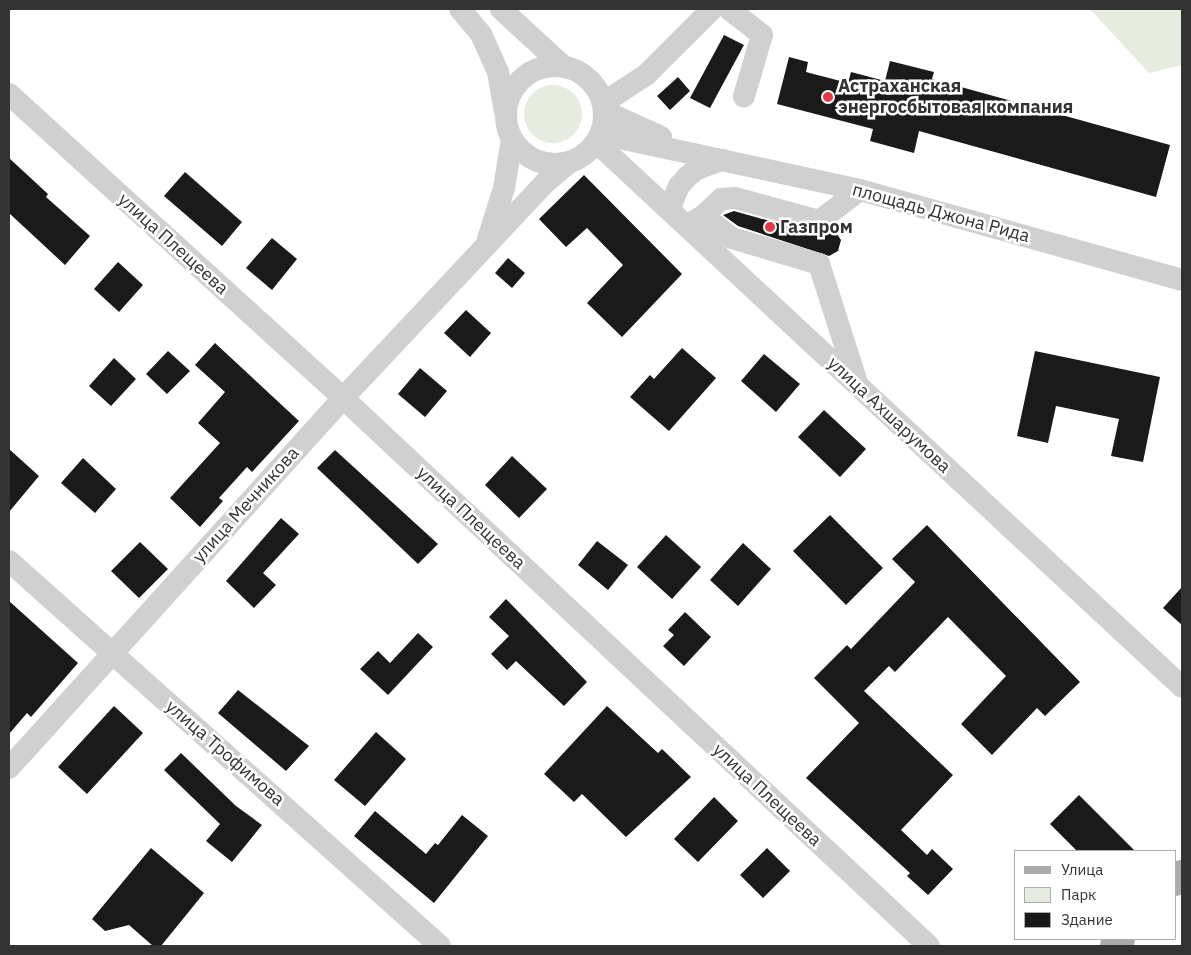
<!DOCTYPE html>
<html>
<head>
<meta charset="utf-8">
<style>
	body { margin:0 }
	#map { position:relative; width:1191px; height:955px; overflow:hidden; background:#fff; font-family:"IBM Plex Sans",sans-serif }
	div>[style] { position:absolute }
	.green>* { inset:0; background:#e6ecdf }
	.round { border-radius:50% }
	.building>* { inset:0; background:#1a1a1a }
	.minor>* { height:22px; margin:-11px; padding:0 11px; transform-origin:11px; border-radius:11px; background:#d0d0d0 }
	.minor>.ring { margin:-11px; padding:0; box-sizing:content-box; background:none; border:22px solid #d0d0d0; border-radius:50% }
	.major>* { height:28px; margin:-14px; padding:0 14px; transform-origin:14px; border-radius:14px; background:#ababab }
	.dots>* { width:14px; height:14px; translate:-50% -50%; box-sizing:border-box; border:2px solid #fff; border-radius:50% }
	span { translate:-50% -50%; white-space:nowrap; text-align:center; line-height:1.15; -webkit-text-stroke:5px #fff; paint-order:stroke }
	.poi-label { font-size:18px; color:#333; font-weight:700 }
	.left { translate:0 -50%; text-align:left }
	.street-label { font-size:18px; color:#333 }
	.frame { position:absolute; inset:0; border:10px solid #333; pointer-events:none }
	.legend { position:absolute; left:1014px; top:850px; width:162px; height:90px; box-sizing:border-box; background:#fff; border:1px solid #adadad; margin:0; padding:6px 9px; list-style:none; font-size:15px; color:#333 }
	.legend li { display:flex; align-items:center; gap:10px; height:25px }
	.legend b { width:25px; border:1px solid #adadad }
</style>
</head>
<body>
<div id="map">
	<div class="green">
		<div style="clip-path:polygon(1090px 9px,1182px 9px,1182px 65px,1149px 73px)"></div>
		<div class="round" style="left:524px;top:85px;width:58px;height:58px"></div>
	</div>
	<div class="building">
		<div style="clip-path:polygon(724px 35px,744px 45px,710px 108px,690px 98px)"></div>
		<div style="clip-path:polygon(789px 57px,808px 62px,806px 72px,848px 83px,851px 72px,885px 81px,890px 61px,934px 72px,932px 79px,1170px 145px,1156px 197px,919px 131px,914px 153px,870px 141px,873px 129px,777px 104px)"></div>
		<div style="clip-path:polygon(678px 77px,690px 91px,670px 110px,657px 96px)"></div>
		<div style="clip-path:polygon(9px 158px,48px 194px,46px 197px,90px 236px,65px 265px,9px 213px)"></div>
		<div style="clip-path:polygon(185px 172px,242px 222px,222px 246px,164px 196px)"></div>
		<div style="clip-path:polygon(584px 175px,682px 274px,622px 337px,587px 303px,623px 265px,587px 228px,566px 247px,539px 219px)"></div>
		<div style="clip-path:polygon(734px 211px,816px 234px,835px 231px,841px 240px,838px 251px,829px 256px,738px 226px,723px 215px)"></div>
		<div style="clip-path:polygon(272px 238px,297px 259px,272px 290px,246px 268px)"></div>
		<div style="clip-path:polygon(508px 258px,525px 273px,512px 288px,495px 273px)"></div>
		<div style="clip-path:polygon(118px 262px,143px 285px,119px 312px,94px 289px)"></div>
		<div style="clip-path:polygon(466px 310px,491px 333px,470px 357px,444px 333px)"></div>
		<div style="clip-path:polygon(215px 343px,299px 421px,252px 472px,247px 467px,219px 498px,223px 501px,200px 527px,170px 498px,220px 443px,198px 423px,225px 392px,195px 365px)"></div>
		<div style="clip-path:polygon(682px 348px,716px 378px,669px 431px,630px 397px,650px 375px,654px 379px)"></div>
		<div style="clip-path:polygon(168px 351px,190px 371px,167px 394px,146px 374px)"></div>
		<div style="clip-path:polygon(1035px 351px,1160px 377px,1143px 462px,1111px 456px,1119px 419px,1056px 406px,1048px 443px,1017px 436px)"></div>
		<div style="clip-path:polygon(764px 354px,800px 384px,776px 412px,741px 381px)"></div>
		<div style="clip-path:polygon(114px 358px,136px 379px,111px 406px,89px 386px)"></div>
		<div style="clip-path:polygon(420px 368px,447px 391px,425px 417px,398px 394px)"></div>
		<div style="clip-path:polygon(824px 410px,866px 449px,840px 477px,798px 437px)"></div>
		<div style="clip-path:polygon(9px 449px,39px 476px,9px 512px)"></div>
		<div style="clip-path:polygon(335px 450px,438px 544px,418px 564px,317px 468px)"></div>
		<div style="clip-path:polygon(512px 456px,547px 489px,519px 518px,485px 485px)"></div>
		<div style="clip-path:polygon(83px 458px,116px 489px,95px 513px,61px 483px)"></div>
		<div style="clip-path:polygon(830px 515px,883px 568px,846px 605px,793px 551px)"></div>
		<div style="clip-path:polygon(281px 518px,299px 534px,263px 573px,276px 585px,254px 608px,226px 581px)"></div>
		<div style="clip-path:polygon(927px 525px,1080px 682px,1045px 716px,1037px 708px,992px 755px,961px 724px,1006px 676px,948px 617px,895px 672px,889px 666px,864px 691px,953px 775px,901px 830px,927px 855px,932px 849px,953px 869px,928px 895px,907px 876px,910px 873px,806px 778px,859px 723px,814px 678px,847px 645px,851px 649px,915px 582px,892px 559px)"></div>
		<div style="clip-path:polygon(666px 535px,701px 567px,672px 599px,637px 567px)"></div>
		<div style="clip-path:polygon(597px 541px,628px 565px,608px 590px,578px 565px)"></div>
		<div style="clip-path:polygon(140px 542px,168px 569px,139px 598px,111px 571px)"></div>
		<div style="clip-path:polygon(743px 543px,771px 569px,738px 606px,710px 580px)"></div>
		<div style="clip-path:polygon(1182px 587px,1182px 625px,1163px 608px)"></div>
		<div style="clip-path:polygon(506px 599px,587px 682px,564px 706px,516px 661px,507px 670px,491px 654px,509px 636px,489px 617px)"></div>
		<div style="clip-path:polygon(9px 601px,78px 663px,31px 717px,27px 713px,9px 734px)"></div>
		<div style="clip-path:polygon(685px 612px,711px 637px,684px 666px,663px 646px,674px 635px,668px 630px)"></div>
		<div style="clip-path:polygon(418px 633px,433px 647px,388px 695px,360px 669px,378px 651px,390px 663px)"></div>
		<div style="clip-path:polygon(238px 690px,309px 746px,286px 771px,218px 713px)"></div>
		<div style="clip-path:polygon(114px 706px,143px 733px,87px 794px,58px 767px)"></div>
		<div style="clip-path:polygon(607px 706px,658px 753px,662px 749px,691px 777px,626px 837px,582px 794px,574px 802px,544px 774px)"></div>
		<div style="clip-path:polygon(376px 732px,406px 759px,365px 806px,334px 780px)"></div>
		<div style="clip-path:polygon(181px 753px,236px 806px,262px 825px,232px 862px,206px 841px,220px 824px,164px 770px)"></div>
		<div style="clip-path:polygon(1079px 795px,1135px 851px,1077px 851px,1050px 824px)"></div>
		<div style="clip-path:polygon(714px 797px,738px 821px,698px 862px,674px 839px)"></div>
		<div style="clip-path:polygon(375px 811px,426px 854px,435px 843px,438px 845px,462px 815px,488px 836px,434px 903px,354px 836px)"></div>
		<div style="clip-path:polygon(151px 848px,204px 893px,161px 946px,153px 946px,129px 925px,105px 931px,92px 919px)"></div>
		<div style="clip-path:polygon(767px 848px,790px 871px,763px 898px,740px 875px)"></div>
	</div>
	<div class="minor">
		<div style="left:460px;top:9px;width:33px;rotate:50deg"></div>
		<div style="left:481px;top:34px;width:42px;rotate:65.9deg"></div>
		<div style="left:498px;top:72px;width:40px;rotate:80deg"></div>
		<div style="left:501px;top:9px;width:84px;rotate:42.6deg"></div>
		<div style="left:729px;top:9px;width:42px;rotate:38.2deg"></div>
		<div style="left:762px;top:35px;width:64px;rotate:106.4deg"></div>
		<div class="ring" style="left:506px;top:66px;width:76px;height:76px"></div>
		<div style="left:9px;top:94px;width:452px;rotate:42.3deg"></div>
		<div style="left:343px;top:398px;width:802px;rotate:43.08deg"></div>
		<div style="left:603px;top:103px;width:51px;rotate:-33.1deg"></div>
		<div style="left:646px;top:75px;width:93px;rotate:-45deg"></div>
		<div style="left:604px;top:111px;width:63px;rotate:24.5deg"></div>
		<div style="left:601px;top:134px;width:265px;rotate:12.2deg"></div>
		<div style="left:860px;top:190px;width:334px;rotate:15.6deg"></div>
		<div style="left:596px;top:142px;width:800px;rotate:42.92deg"></div>
		<div style="left:670px;top:208px;width:24px;rotate:-68deg"></div>
		<div style="left:679px;top:186px;width:12px;rotate:-48deg"></div>
		<div style="left:687px;top:177px;width:13px;rotate:-39deg"></div>
		<div style="left:697px;top:169px;width:27px;rotate:-20deg"></div>
		<div style="left:703px;top:216px;width:25px;rotate:-43deg"></div>
		<div style="left:721px;top:199px;width:14px;rotate:-4deg"></div>
		<div style="left:735px;top:198px;width:87px;rotate:15.3deg"></div>
		<div style="left:819px;top:221px;width:51px;rotate:-37.1deg"></div>
		<div style="left:688px;top:225px;width:17px;rotate:-31deg"></div>
		<div style="left:703px;top:216px;width:36px;rotate:37deg"></div>
		<div style="left:732px;top:238px;width:91px;rotate:16.6deg"></div>
		<div style="left:819px;top:264px;width:128px;rotate:72.3deg"></div>
		<div style="left:488px;top:239px;width:53px;rotate:-72.6deg"></div>
		<div style="left:504px;top:188px;width:50px;rotate:-80.7deg"></div>
		<div style="left:9px;top:561px;width:578px;rotate:41.77deg"></div>
		<div style="left:9px;top:768px;width:498px;rotate:-47.9deg"></div>
		<div style="left:343px;top:398px;width:298px;rotate:-46.8deg"></div>
		<div style="left:547px;top:181px;width:30px;rotate:-40deg"></div>
	</div>
	<div class="major">
		<div style="left:1175px;top:882px;width:11px;rotate:-49deg"></div>
		<div style="left:1114px;top:946px;width:10px;rotate:-45deg"></div>
	</div>
	<div class="dots">
		<div style="left:828px;top:97px;background:#e63946"></div>
		<div style="left:770px;top:227px;background:#e63946"></div>
	</div>
	<div class="poi-label">
		<span class="left" style="left:838px;top:97px">Астраханская<br>энергосбытовая компания</span>
		<span class="left" style="left:780px;top:227px">Газпром</span>
	</div>
	<div class="street-label">
		<span style="left:941px;top:213px;rotate:15deg">площадь Джона Рида</span>
		<span style="left:173px;top:244px;rotate:42deg">улица Плещеева</span>
		<span style="left:889px;top:415px;rotate:43deg">улица Ахшарумова</span>
		<span style="left:246px;top:505px;rotate:-48deg">улица Мечникова</span>
		<span style="left:471px;top:518px;rotate:43deg">улица Плещеева</span>
		<span style="left:225px;top:753px;rotate:41deg">улица Трофимова</span>
		<span style="left:767px;top:795px;rotate:43deg">улица Плещеева</span>
	</div>
	<div class="frame"></div>
	<ul class="legend">
	<li><b style="height:6px;background:#ababab"></b>Улица</li>
	<li><b style="height:14px;background:#e6ecdf"></b>Парк</li>
	<li><b style="height:14px;background:#1a1a1a"></b>Здание</li>
	</ul>
</div>
</body>
</html>
